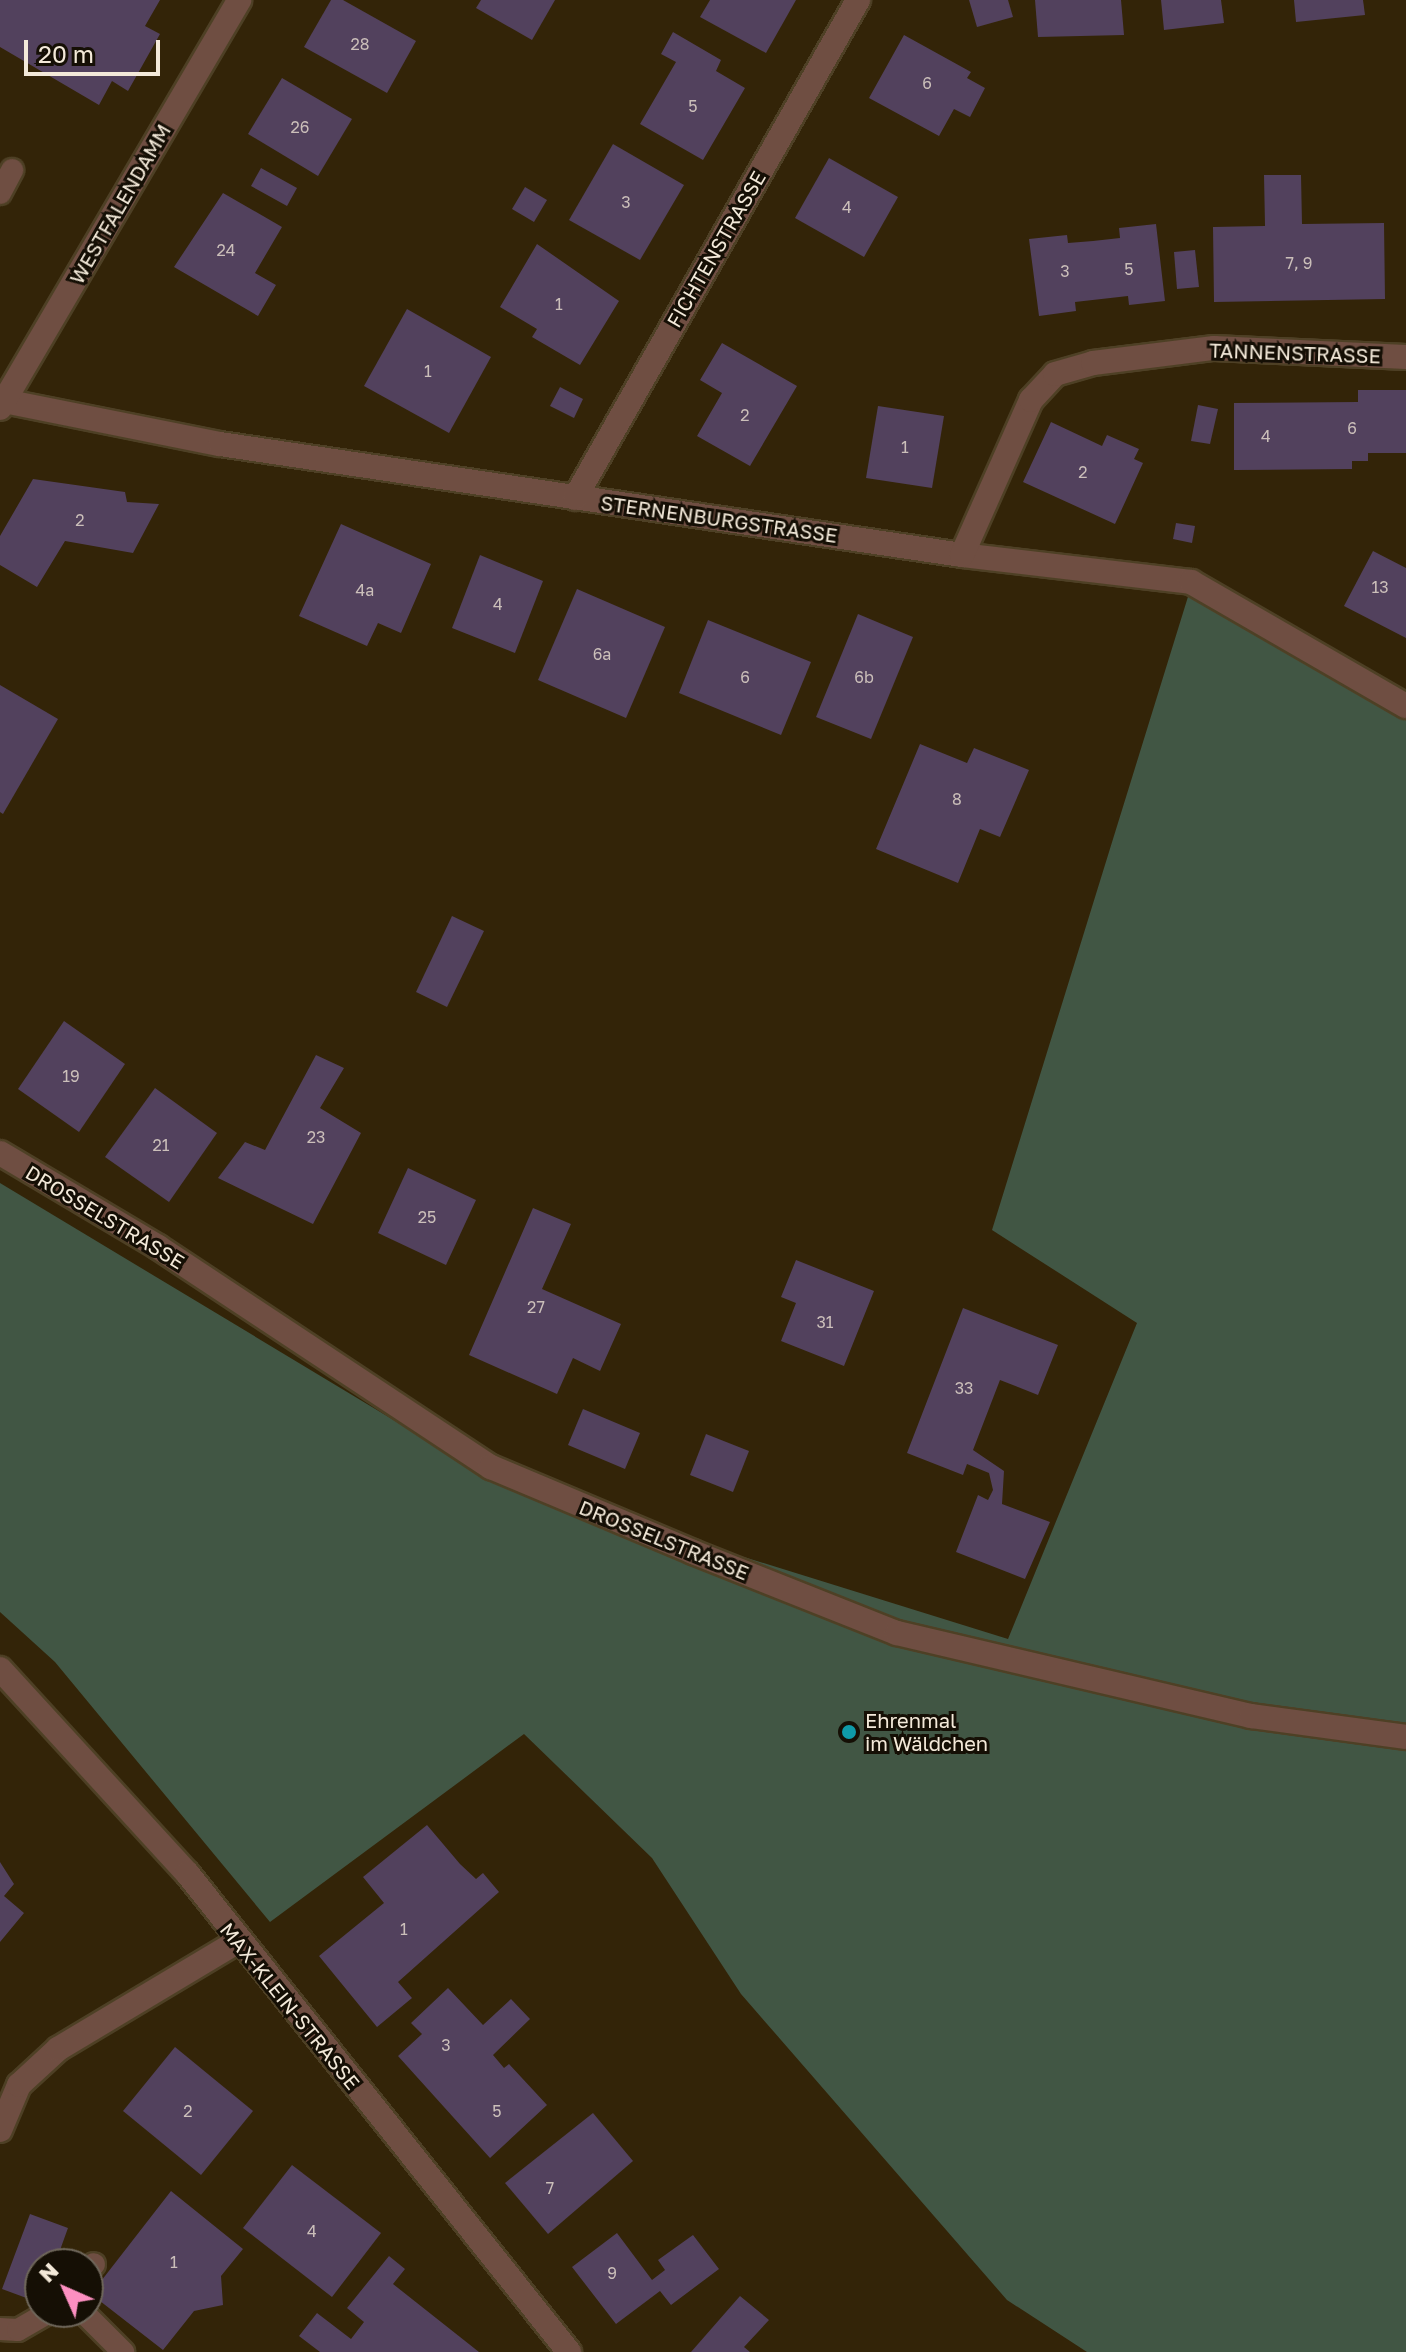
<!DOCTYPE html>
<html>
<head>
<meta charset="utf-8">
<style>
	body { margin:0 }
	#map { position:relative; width:1406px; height:2352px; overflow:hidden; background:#332408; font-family:"Golos Text",sans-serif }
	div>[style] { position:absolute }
	.green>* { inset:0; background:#415644 }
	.building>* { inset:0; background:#52415d }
	.roads { filter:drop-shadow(2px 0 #4e4025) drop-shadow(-2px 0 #4e4025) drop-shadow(0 2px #4e4025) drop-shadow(0 -2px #4e4025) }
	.lane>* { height:22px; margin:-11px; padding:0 11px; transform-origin:11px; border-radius:11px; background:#6f4e42 }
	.street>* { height:24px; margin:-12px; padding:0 12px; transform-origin:12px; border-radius:12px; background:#6f4e42 }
	.dots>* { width:22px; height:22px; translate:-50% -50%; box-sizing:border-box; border:4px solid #150f05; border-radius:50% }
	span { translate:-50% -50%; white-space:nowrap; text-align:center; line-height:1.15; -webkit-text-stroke:6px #150f05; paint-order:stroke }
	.number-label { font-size:16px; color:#cbbfba }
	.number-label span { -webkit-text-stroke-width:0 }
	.street-label { font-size:20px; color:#f3e9d9 }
	.poi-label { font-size:20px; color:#f3e9d9 }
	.left { translate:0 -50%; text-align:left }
	.north { position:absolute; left:24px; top:2248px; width:80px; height:80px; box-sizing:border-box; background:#150f05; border:2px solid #6e665a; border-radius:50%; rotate:315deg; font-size:22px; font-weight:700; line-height:32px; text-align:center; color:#f3e9d9 }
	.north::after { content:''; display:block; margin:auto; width:28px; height:36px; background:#fc8fc1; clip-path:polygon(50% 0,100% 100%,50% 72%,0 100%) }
	.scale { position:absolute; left:24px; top:40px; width:136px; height:36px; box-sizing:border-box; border:4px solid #f3e9d9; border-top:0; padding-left:10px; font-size:24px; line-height:28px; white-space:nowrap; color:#f3e9d9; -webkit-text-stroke:6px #150f05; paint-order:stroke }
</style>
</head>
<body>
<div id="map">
	<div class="green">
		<div style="clip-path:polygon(1191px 587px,1406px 709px,1406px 2352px,1087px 2352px,1007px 2300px,741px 1994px,652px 1858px,524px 1734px,270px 1922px,55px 1662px,0 1612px,0 1183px,490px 1478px,1008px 1639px,1137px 1323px,992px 1230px)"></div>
	</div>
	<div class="building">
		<div style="clip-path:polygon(0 0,160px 0,145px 26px,160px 34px,128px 91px,112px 81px,99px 105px,0 47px)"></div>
		<div style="clip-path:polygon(331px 0,343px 0,416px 41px,387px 93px,304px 47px)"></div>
		<div style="clip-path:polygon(481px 0,555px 0,532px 40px,476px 8px)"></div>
		<div style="clip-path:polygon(710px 0,796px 0,766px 53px,700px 17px)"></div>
		<div style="clip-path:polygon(969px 0,1008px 0,1013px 17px,977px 27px)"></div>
		<div style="clip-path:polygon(1035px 0,1121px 0,1124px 35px,1038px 37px)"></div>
		<div style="clip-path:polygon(1161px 0,1221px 0,1224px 23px,1164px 30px)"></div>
		<div style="clip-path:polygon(1294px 0,1363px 0,1365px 15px,1296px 22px)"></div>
		<div style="clip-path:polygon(673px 32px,721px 60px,716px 71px,745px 88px,703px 160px,640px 124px,676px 62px,661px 54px)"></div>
		<div style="clip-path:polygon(904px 35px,971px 72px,967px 78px,985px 88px,970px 117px,954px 109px,939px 136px,869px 98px)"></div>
		<div style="clip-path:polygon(282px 78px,352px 119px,318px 176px,248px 134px)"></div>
		<div style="clip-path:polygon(613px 144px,684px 185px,640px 260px,569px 220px)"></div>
		<div style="clip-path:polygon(829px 158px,898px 197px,864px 257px,795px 218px)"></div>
		<div style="clip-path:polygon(261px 168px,297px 188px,287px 206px,251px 186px)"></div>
		<div style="clip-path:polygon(1264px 175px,1301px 175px,1302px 224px,1384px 223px,1385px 299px,1214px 302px,1213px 227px,1265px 226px)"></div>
		<div style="clip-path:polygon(525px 187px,547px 200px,534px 222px,512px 209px)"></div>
		<div style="clip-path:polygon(223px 193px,282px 227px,255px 273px,276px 285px,258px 316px,174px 267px)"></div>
		<div style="clip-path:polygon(1156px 224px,1165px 301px,1129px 305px,1128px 296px,1075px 302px,1076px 311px,1039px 316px,1029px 239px,1067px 235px,1068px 243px,1093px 241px,1120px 238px,1119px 228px)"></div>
		<div style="clip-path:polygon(537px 244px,619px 301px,580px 365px,532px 337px,537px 329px,500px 307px)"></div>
		<div style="clip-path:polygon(1195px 250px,1199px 287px,1177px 289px,1174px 252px)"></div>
		<div style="clip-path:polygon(407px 309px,491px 357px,449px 433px,364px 386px)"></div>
		<div style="clip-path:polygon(722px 343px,797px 386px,750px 466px,697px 436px,722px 393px,700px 380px)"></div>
		<div style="clip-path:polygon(560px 387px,583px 399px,574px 418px,550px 406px)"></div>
		<div style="clip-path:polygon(1358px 390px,1406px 390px,1406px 453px,1368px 453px,1368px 461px,1352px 461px,1352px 469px,1234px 470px,1234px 403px,1358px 402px)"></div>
		<div style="clip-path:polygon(1198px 405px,1218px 409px,1210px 444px,1191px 441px)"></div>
		<div style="clip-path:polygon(878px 406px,944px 416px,932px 488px,866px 478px)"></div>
		<div style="clip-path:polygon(1051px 422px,1102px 446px,1107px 435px,1139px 449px,1134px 459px,1143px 463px,1115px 524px,1023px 482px)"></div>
		<div style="clip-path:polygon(33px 479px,125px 492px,127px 502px,159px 504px,133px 553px,65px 541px,37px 587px,0 565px,0 536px)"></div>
		<div style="clip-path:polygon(1176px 523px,1195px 526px,1192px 543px,1173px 539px)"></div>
		<div style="clip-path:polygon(341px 524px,431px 564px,401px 633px,378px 623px,367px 646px,299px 616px)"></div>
		<div style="clip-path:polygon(1373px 551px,1406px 568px,1406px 638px,1344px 606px)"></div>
		<div style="clip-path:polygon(480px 555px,543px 581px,515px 653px,452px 628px)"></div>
		<div style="clip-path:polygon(577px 589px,665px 627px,626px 718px,538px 680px)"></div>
		<div style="clip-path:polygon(858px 614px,913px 637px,871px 739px,816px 717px)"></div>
		<div style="clip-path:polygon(708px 620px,811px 662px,781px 735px,679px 693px)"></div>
		<div style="clip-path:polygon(0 685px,58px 719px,3px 814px,0 812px)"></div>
		<div style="clip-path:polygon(920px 744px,967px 763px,974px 748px,1029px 770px,1000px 837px,980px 829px,958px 883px,876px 849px)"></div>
		<div style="clip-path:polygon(452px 916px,484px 931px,447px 1007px,416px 992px)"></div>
		<div style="clip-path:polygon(64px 1021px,125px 1064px,79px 1132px,18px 1089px)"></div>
		<div style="clip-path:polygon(316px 1055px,344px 1068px,320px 1108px,361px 1133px,313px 1224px,218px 1178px,245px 1142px,265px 1150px)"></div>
		<div style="clip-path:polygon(155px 1088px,217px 1133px,169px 1202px,105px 1157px)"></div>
		<div style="clip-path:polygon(408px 1168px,476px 1200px,446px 1265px,378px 1233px)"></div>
		<div style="clip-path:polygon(533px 1208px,571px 1224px,542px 1289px,621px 1324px,600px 1371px,573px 1358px,557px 1394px,469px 1355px)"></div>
		<div style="clip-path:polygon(796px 1260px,874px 1291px,844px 1366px,781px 1341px,796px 1303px,781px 1297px)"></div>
		<div style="clip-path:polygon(963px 1308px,1058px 1345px,1038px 1395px,1000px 1380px,973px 1450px,1004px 1471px,1002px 1504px,1050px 1522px,1025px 1579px,956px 1552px,978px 1495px,988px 1500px,993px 1490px,989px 1473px,967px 1464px,963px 1475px,907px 1453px)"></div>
		<div style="clip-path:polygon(583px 1409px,640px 1433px,625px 1469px,568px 1445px)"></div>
		<div style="clip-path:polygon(706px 1434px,749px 1451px,733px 1492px,690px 1475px)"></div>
		<div style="clip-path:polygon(427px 1825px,460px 1864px,476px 1879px,483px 1873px,499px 1892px,398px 1982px,412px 1998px,377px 2027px,319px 1956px,384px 1903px,363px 1877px)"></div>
		<div style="clip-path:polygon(0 1862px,14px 1884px,4px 1896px,24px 1913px,0 1942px)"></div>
		<div style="clip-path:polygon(448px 1988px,483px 2025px,511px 1999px,530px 2019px,493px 2055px,504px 2068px,509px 2064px,547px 2105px,490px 2158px,398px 2056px,422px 2034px,411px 2023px)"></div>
		<div style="clip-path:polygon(175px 2047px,253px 2111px,201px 2175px,123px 2111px)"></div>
		<div style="clip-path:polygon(593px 2113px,633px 2161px,548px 2234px,505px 2183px)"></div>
		<div style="clip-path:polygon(292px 2165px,381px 2233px,332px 2297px,243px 2228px)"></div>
		<div style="clip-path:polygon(171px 2191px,243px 2249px,221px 2276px,223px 2305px,194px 2311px,163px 2350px,91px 2294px)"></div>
		<div style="clip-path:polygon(30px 2214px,68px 2228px,55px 2264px,40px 2264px,40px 2303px,2px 2289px)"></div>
		<div style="clip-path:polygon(617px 2233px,652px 2280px,665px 2270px,658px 2260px,693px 2235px,719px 2269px,671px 2305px,660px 2291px,616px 2324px,572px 2267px)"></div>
		<div style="clip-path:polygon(389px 2256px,405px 2269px,393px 2284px,479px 2352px,320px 2352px,299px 2336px,317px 2313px,351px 2339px,364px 2322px,347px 2308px)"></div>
		<div style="clip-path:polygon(740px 2296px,769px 2320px,744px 2347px,750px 2352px,691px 2352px)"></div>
	</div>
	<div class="roads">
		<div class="lane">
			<div style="left:0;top:193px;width:26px;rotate:-62deg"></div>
			<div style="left:88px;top:2271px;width:9px;rotate:-49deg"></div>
			<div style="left:83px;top:2312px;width:57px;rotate:45deg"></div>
			<div style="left:0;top:2329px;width:18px;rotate:3deg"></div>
			<div style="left:18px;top:2330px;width:36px;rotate:-30deg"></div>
		</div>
		<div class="street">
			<div style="left:4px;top:401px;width:220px;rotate:11.3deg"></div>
			<div style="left:220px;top:444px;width:750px;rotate:8.51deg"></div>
			<div style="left:962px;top:555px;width:231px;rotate:6.7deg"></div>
			<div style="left:1191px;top:582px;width:248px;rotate:30deg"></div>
			<div style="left:0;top:408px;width:473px;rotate:-59.6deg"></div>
			<div style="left:575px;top:498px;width:573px;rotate:-60.39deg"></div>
			<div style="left:962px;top:555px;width:170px;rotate:-66deg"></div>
			<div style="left:1031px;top:400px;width:35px;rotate:-47deg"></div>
			<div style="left:1055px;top:374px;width:40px;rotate:-16deg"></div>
			<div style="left:1093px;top:363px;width:122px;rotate:-7.1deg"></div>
			<div style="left:1214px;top:348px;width:192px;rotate:2.7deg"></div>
			<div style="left:0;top:1153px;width:184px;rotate:30.7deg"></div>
			<div style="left:158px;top:1247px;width:399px;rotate:33.5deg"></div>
			<div style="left:491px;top:1467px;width:219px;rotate:22.8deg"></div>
			<div style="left:693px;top:1552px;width:219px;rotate:21.7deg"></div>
			<div style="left:897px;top:1633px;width:364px;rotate:13.2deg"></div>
			<div style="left:1251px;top:1716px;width:156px;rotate:7.7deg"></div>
			<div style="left:0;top:1669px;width:277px;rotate:47.5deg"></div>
			<div style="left:187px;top:1873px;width:613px;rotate:51.43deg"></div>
			<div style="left:0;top:2130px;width:49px;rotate:-67.1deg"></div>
			<div style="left:19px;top:2085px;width:53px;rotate:-42.7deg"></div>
			<div style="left:58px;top:2049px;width:209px;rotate:-30.9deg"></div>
		</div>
	</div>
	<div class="dots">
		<div style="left:849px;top:1732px;background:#0f9aa8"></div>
	</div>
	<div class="number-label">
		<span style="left:360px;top:44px">28</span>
		<span style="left:927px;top:83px">6</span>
		<span style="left:693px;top:106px">5</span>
		<span style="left:300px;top:127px">26</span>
		<span style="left:626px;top:202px">3</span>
		<span style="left:847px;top:207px">4</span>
		<span style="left:226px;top:250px">24</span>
		<span style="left:1299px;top:263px">7, 9</span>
		<span style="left:1129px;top:269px">5</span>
		<span style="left:1065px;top:271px">3</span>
		<span style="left:559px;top:304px">1</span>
		<span style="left:428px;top:371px">1</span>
		<span style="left:745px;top:415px">2</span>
		<span style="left:1352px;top:428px">6</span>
		<span style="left:1266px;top:436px">4</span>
		<span style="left:905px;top:447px">1</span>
		<span style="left:1083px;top:472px">2</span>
		<span style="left:80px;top:520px">2</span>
		<span style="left:1380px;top:587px">13</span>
		<span style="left:365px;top:590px">4a</span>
		<span style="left:498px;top:604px">4</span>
		<span style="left:602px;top:654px">6a</span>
		<span style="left:745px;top:677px">6</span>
		<span style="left:864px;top:677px">6b</span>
		<span style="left:957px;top:799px">8</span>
		<span style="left:71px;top:1076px">19</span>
		<span style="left:316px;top:1137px">23</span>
		<span style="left:161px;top:1145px">21</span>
		<span style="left:427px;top:1217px">25</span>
		<span style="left:536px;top:1307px">27</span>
		<span style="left:825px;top:1322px">31</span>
		<span style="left:964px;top:1388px">33</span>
		<span style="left:404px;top:1929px">1</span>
		<span style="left:446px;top:2045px">3</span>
		<span style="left:188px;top:2111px">2</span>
		<span style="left:497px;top:2111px">5</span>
		<span style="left:550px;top:2188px">7</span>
		<span style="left:312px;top:2231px">4</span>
		<span style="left:174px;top:2262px">1</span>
		<span style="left:612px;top:2273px">9</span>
	</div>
	<div class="street-label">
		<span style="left:120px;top:204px;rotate:-60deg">WESTFALENDAMM</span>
		<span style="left:716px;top:249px;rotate:-60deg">FICHTENSTRASSE</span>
		<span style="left:1295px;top:353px;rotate:2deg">TANNENSTRASSE</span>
		<span style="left:719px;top:519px;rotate:8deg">STERNENBURGSTRASSE</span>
		<span style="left:105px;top:1217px;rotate:31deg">DROSSELSTRASSE</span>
		<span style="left:664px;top:1540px;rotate:22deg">DROSSELSTRASSE</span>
		<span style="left:290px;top:2006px;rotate:51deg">MAX-KLEIN-STRASSE</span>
	</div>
	<div class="poi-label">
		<span class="left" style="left:865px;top:1732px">Ehrenmal<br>im Wäldchen</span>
	</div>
	<div class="north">N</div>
	<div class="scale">20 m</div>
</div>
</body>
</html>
